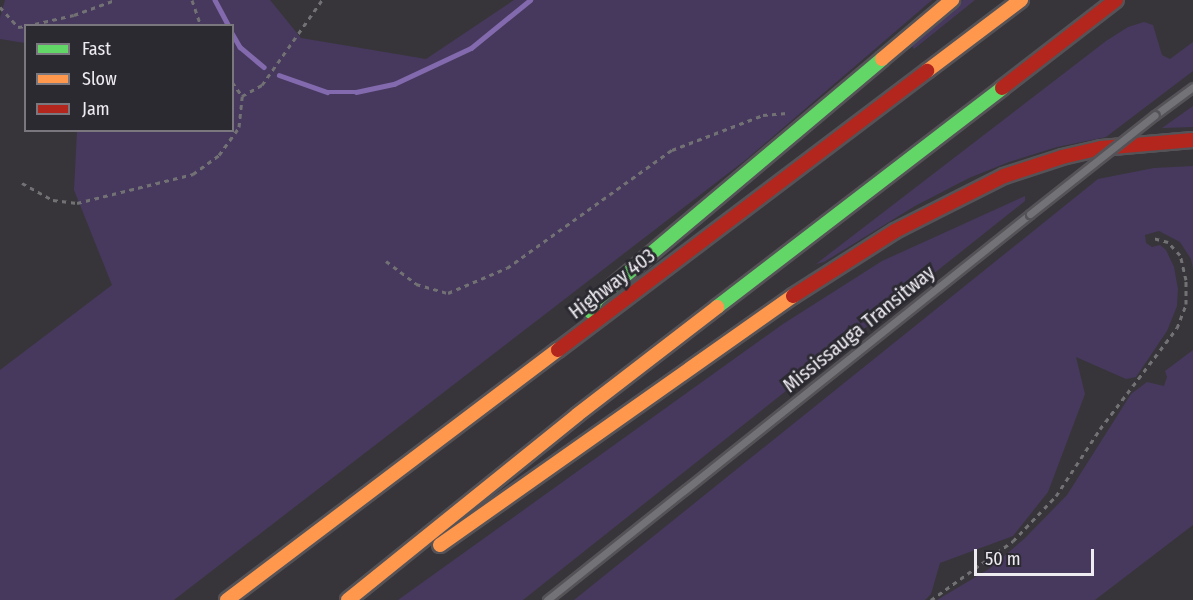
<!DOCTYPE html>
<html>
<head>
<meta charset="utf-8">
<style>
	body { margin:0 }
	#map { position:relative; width:1193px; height:600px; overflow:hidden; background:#37353a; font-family:"Fira Sans Condensed",sans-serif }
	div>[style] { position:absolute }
	.green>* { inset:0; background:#47395d }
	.stream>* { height:4.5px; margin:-2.25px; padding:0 2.25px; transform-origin:2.25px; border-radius:2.25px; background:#836aae }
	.path>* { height:3px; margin-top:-1.5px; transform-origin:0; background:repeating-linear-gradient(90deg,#727174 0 4.5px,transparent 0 9px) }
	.roads { filter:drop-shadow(2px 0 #555357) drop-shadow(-2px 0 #555357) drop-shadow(0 2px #555357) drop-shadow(0 -2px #555357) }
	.lane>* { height:7px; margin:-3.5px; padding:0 3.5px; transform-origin:3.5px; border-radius:3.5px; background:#737276 }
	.fast>* { height:14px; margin:-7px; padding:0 7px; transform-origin:7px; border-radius:7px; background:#63d668 }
	.slow>* { height:14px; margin:-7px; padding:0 7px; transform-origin:7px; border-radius:7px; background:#ff974d }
	.jam>* { height:14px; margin:-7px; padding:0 7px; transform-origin:7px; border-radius:7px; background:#b3261e }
	.bridges { filter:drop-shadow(2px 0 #555357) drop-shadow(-2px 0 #555357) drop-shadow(0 2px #555357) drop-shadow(0 -2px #555357) }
	.lane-bridge>* { height:7px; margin:-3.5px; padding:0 3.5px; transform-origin:3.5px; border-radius:3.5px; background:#737276 }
	span { translate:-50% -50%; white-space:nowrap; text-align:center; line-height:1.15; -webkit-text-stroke:6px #2c2a31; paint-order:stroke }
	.street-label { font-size:20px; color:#eeecf1 }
	.legend { position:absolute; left:24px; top:24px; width:210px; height:108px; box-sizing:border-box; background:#2c2a31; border:2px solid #7a787e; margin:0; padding:8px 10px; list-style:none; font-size:18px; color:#eeecf1 }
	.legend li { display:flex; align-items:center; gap:12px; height:30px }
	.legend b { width:30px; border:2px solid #7a787e }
	.scale { position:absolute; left:974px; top:549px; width:120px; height:27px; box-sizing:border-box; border:3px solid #eeecf1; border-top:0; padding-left:8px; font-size:18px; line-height:21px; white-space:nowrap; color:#eeecf1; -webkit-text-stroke:4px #2c2a31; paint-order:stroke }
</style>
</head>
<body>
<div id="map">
	<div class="green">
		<div style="clip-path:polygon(5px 0,270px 0,301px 38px,426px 59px,514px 0,932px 0,748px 158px,174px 600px,0 600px,0 370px,112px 285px,74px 190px,77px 131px,232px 130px,232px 26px,26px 26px,25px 43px,0 39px,0 18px)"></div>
		<div style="clip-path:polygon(963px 0,975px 0,914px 49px,911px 45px)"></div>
		<div style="clip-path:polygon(1144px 22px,1153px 25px,1162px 55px,1170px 59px,1193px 42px,1193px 71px,1106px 137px,1057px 147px,1009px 162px,969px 178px,915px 206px,824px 262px,816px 264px,1106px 41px,1128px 27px)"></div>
		<div style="clip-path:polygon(1193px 106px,1193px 127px,1162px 128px)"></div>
		<div style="clip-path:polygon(1193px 166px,1193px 269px,1191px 259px,1180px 242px,1159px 231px,1145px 235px,1146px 243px,1152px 247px,1160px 245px,1166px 250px,1174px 267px,1178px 289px,1177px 306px,1167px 331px,1136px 377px,1126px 379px,1076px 357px,1085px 394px,1048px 492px,1013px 536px,940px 563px,931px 594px,925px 600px,574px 600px,1098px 179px,1154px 168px)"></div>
		<div style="clip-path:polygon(1025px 196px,1025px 201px,523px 600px,398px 600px,783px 324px,882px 261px)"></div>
		<div style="clip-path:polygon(1193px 350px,1193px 525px,1095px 600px,937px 600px,989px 569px,1024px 539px,1067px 495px,1131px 394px,1147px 382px,1164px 386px,1167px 377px,1165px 371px)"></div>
	</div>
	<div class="stream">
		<div style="left:215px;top:0;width:30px;rotate:62deg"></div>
		<div style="left:232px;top:33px;width:16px;rotate:60deg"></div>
		<div style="left:240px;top:47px;width:31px;rotate:40deg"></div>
		<div style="left:279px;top:75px;width:51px;rotate:19.5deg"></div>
		<div style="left:327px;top:92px;width:29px"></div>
		<div style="left:356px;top:92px;width:39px;rotate:-12deg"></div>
		<div style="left:394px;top:84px;width:85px;rotate:-25.1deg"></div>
		<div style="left:471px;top:48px;width:76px;rotate:-39.1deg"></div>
	</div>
	<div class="path">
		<div style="left:192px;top:0;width:28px;rotate:71deg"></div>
		<div style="left:0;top:7px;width:27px;rotate:48deg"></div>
		<div style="left:18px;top:27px;width:8px;rotate:-7deg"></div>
		<div style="left:26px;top:26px;width:49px;rotate:-12.9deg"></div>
		<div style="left:74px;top:15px;width:44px;rotate:-20.1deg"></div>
		<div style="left:232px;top:82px;width:17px;rotate:54deg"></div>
		<div style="left:22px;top:183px;width:35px;rotate:29deg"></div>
		<div style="left:53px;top:200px;width:24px;rotate:7deg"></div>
		<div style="left:77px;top:203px;width:120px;rotate:-14deg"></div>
		<div style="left:193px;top:174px;width:32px;rotate:-36deg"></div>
		<div style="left:219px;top:155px;width:34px;rotate:-54deg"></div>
		<div style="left:239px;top:127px;width:31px;rotate:-84deg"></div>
		<div style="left:242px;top:96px;width:23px;rotate:-29deg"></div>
		<div style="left:262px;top:85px;width:104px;rotate:-54.8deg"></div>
		<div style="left:386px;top:261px;width:38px;rotate:37deg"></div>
		<div style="left:416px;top:284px;width:33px;rotate:16deg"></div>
		<div style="left:448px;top:293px;width:64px;rotate:-23deg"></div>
		<div style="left:507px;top:268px;width:203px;rotate:-35.6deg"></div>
		<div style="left:672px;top:150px;width:97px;rotate:-21deg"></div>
		<div style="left:763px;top:115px;width:24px;rotate:-5deg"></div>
		<div style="left:931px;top:600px;width:101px;rotate:-35.7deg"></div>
		<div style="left:1013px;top:541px;width:62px;rotate:-46.3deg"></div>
		<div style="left:1056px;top:496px;width:80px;rotate:-56.7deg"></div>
		<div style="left:1100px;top:429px;width:127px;rotate:-52.7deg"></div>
		<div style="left:1177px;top:328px;width:26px;rotate:-69deg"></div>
		<div style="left:1186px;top:304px;width:24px;rotate:-90deg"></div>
		<div style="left:1186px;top:280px;width:26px;rotate:-103deg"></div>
		<div style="left:1180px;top:255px;width:18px;rotate:-133deg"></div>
		<div style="left:1168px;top:242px;width:16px;rotate:-165deg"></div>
	</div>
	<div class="roads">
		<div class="lane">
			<div style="left:1155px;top:115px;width:47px;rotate:-36.4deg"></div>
			<div style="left:547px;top:600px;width:618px;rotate:-38.63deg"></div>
		</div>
		<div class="fast">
			<div style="left:717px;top:307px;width:359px;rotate:-37.5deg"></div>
			<div style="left:591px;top:312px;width:13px;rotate:-67deg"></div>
			<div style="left:596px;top:300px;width:374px;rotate:-40.1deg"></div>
		</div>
		<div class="slow">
			<div style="left:882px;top:59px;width:92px;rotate:-40.1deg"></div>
			<div style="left:927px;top:71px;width:118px;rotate:-37.1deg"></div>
			<div style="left:440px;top:545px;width:432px;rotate:-35.2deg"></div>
			<div style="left:227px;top:600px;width:415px;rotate:-37.1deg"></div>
			<div style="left:348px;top:600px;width:294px;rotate:-38.9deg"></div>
			<div style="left:577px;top:415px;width:177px;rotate:-37.6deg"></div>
		</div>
		<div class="jam">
			<div style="left:1002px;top:88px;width:144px;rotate:-37.7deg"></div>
			<div style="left:793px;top:296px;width:121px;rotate:-32.5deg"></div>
			<div style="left:895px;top:231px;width:122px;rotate:-26.8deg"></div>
			<div style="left:1004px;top:176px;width:61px;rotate:-18.1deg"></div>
			<div style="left:1062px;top:157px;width:40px;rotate:-13deg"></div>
			<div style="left:1101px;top:148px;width:92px;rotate:-5deg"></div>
			<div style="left:558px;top:350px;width:463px;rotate:-37.1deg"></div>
		</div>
	</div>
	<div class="bridges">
		<div class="lane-bridge">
			<div style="left:1030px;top:214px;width:159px;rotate:-38.4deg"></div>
		</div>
	</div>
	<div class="street-label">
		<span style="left:612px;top:284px;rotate:-37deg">Highway 403</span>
		<span style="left:859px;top:329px;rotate:-39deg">Mississauga Transitway</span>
	</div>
	<ul class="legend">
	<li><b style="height:8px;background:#63d668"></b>Fast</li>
	<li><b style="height:8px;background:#ff974d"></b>Slow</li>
	<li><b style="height:8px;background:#b3261e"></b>Jam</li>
	</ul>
	<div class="scale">50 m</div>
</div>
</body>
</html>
